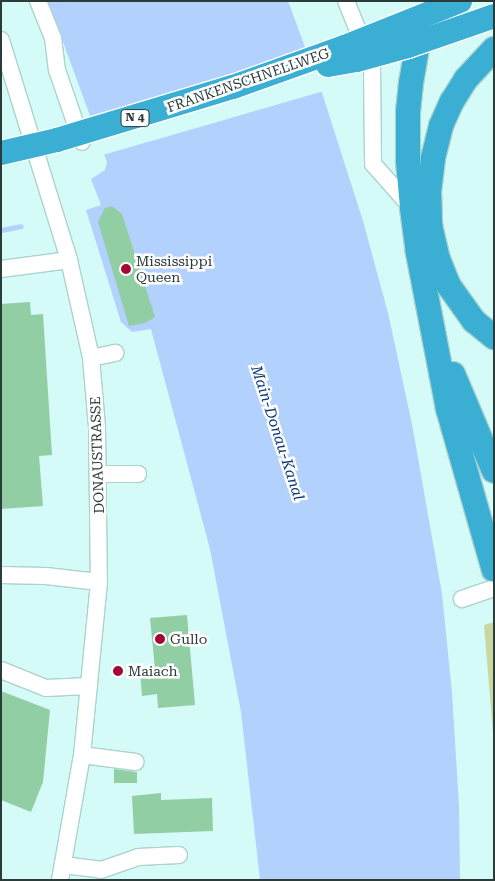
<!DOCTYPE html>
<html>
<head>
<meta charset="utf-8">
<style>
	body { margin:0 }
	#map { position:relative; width:495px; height:881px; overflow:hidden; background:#d4fbf7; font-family:"Roboto Serif",serif }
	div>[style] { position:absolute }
	.green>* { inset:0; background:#cad7a1 }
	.water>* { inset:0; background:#b3d1fd }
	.pier>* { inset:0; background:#d4fbf7 }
	.stream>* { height:5px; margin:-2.5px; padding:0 2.5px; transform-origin:2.5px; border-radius:2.5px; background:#b3d1fd }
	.building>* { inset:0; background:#91cea3 }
	.roads { filter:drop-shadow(1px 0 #acd2ce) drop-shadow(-1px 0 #acd2ce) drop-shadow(0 1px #acd2ce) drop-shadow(0 -1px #acd2ce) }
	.minor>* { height:16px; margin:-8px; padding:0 8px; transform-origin:8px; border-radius:8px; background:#fff }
	.highway>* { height:24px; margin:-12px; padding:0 12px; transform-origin:12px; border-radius:12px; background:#3aaed3 }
	.bridges { filter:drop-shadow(1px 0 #fff) drop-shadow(-1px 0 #fff) drop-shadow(0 1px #fff) drop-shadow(0 -1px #fff) }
	.highway-bridge>* { height:24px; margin:-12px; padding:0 12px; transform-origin:12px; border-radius:12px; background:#3aaed3 }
	.dots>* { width:14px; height:14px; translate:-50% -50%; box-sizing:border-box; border:2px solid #fff; border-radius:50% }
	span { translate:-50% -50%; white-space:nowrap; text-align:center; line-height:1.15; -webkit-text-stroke:5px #fff; paint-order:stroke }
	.shield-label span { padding:1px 4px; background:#fff; border:1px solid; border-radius:4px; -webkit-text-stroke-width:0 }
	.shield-label { font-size:12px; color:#2b3b39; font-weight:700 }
	.street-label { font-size:14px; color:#2b3b39 }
	.poi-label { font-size:14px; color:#2b3b39 }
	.left { translate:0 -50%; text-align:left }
	.water-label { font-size:15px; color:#0a3977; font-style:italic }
	.frame { position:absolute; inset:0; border:2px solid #2b3b39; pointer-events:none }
</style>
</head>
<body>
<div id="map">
	<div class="green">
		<div style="clip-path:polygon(494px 622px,494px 745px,484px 625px)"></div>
	</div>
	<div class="water">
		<div style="clip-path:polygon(48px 1px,288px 1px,323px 96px,363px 221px,388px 313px,412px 424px,442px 594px,452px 693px,459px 806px,460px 880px,260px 880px,241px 712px,210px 549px,151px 329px,132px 332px,121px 322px,86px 210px,101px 205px,91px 179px,105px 170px,107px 162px)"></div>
	</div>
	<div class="pier">
		<div style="clip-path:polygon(309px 50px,324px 91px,103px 155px,89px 117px,117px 111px)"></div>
	</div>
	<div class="stream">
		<div style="left:1px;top:230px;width:20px;rotate:-11deg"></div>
	</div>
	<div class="building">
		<div style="clip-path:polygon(112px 206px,122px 214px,155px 317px,145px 323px,129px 326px,98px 222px,105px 208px)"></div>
		<div style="clip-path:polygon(30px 302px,31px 315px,43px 314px,52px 455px,39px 456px,43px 506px,1px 509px,1px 304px)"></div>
		<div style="clip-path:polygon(187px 615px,195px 705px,158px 708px,157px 694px,142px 696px,140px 670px,155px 669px,150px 618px)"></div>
		<div style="clip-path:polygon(1px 691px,50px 710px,43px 782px,31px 812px,1px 800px)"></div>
		<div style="clip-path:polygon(114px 769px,137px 772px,137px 783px,114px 783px)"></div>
		<div style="clip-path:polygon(161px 793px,161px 800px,212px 798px,213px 831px,134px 834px,132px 796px)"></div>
	</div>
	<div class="roads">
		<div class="minor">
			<div style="left:38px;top:1px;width:40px;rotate:68deg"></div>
			<div style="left:53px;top:38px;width:32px;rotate:83deg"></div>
			<div style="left:57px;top:70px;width:76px;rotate:70.9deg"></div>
			<div style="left:346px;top:1px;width:69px;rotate:67.9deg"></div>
			<div style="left:372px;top:65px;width:99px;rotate:89.4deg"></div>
			<div style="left:373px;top:164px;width:59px;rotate:48.4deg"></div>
			<div style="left:1px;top:40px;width:230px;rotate:72.8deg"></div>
			<div style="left:69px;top:260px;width:100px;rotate:77.3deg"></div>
			<div style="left:91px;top:358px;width:69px;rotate:85deg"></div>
			<div style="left:97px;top:427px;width:155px;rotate:89.3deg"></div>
			<div style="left:99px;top:582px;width:174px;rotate:95.6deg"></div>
			<div style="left:82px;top:755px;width:127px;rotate:100deg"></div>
			<div style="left:1px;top:269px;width:69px;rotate:-7.5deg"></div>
			<div style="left:91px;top:358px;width:25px;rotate:-12deg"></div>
			<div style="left:98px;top:474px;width:40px"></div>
			<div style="left:1px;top:575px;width:45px;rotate:1.3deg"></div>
			<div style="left:46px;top:576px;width:53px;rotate:6.5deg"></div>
			<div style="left:462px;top:599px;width:34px;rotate:-19deg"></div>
			<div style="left:1px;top:670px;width:48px;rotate:21.8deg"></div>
			<div style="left:46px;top:688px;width:43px;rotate:-2.7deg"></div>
			<div style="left:82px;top:755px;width:54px;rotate:7.4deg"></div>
			<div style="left:63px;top:865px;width:38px;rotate:7deg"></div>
			<div style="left:101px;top:870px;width:39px;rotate:-19deg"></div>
			<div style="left:138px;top:857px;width:41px;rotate:-2.8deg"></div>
		</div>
		<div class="highway">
			<div style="left:421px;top:25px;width:59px;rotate:99.8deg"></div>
			<div style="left:411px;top:83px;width:29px;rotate:96deg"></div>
			<div style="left:408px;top:112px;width:49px;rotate:90deg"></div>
			<div style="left:408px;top:161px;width:47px;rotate:85.1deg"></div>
			<div style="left:412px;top:208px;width:45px;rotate:82.4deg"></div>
			<div style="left:418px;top:253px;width:159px;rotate:79.1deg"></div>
			<div style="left:448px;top:409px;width:167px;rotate:74.1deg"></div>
			<div style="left:494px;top:49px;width:41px;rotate:133deg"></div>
			<div style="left:466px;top:79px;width:26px;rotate:122deg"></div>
			<div style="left:452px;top:101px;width:27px;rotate:114deg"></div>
			<div style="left:441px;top:126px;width:34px;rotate:104deg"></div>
			<div style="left:433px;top:159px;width:32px;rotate:97deg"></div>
			<div style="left:429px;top:191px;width:34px;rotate:88deg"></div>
			<div style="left:430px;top:225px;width:35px;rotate:77deg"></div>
			<div style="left:438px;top:259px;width:29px;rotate:68deg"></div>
			<div style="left:449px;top:286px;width:43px;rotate:54.5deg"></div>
			<div style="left:474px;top:321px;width:26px;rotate:39deg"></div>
			<div style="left:453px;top:374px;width:105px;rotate:67.1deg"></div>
		</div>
	</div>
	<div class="bridges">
		<div class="highway-bridge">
			<div style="left:328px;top:65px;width:29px;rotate:-10deg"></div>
			<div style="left:357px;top:60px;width:53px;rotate:-15.4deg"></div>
			<div style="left:408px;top:46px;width:91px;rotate:-19.2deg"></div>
			<div style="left:1px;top:153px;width:57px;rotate:-13.1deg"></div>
			<div style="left:57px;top:140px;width:184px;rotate:-16.8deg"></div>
			<div style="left:233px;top:87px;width:119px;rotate:-19.7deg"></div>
			<div style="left:345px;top:47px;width:124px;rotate:-21.8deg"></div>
		</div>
	</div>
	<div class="dots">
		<div style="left:126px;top:269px;background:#a40736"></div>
		<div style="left:160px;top:639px;background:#a40736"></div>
		<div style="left:118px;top:671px;background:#a40736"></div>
	</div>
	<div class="shield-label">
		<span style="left:135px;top:118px">N 4</span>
	</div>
	<div class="street-label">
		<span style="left:248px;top:80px;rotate:-19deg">FRANKENSCHNELLWEG</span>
		<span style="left:97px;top:455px;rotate:-92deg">DONAUSTRASSE</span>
	</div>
	<div class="poi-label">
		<span class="left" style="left:136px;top:269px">Mississippi<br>Queen</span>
		<span class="left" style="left:170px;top:639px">Gullo</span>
		<span class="left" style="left:128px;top:671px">Maiach</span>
	</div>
	<div class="water-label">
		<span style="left:277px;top:433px;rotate:72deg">Main-Donau-Kanal</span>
	</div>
	<div class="frame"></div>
</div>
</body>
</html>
